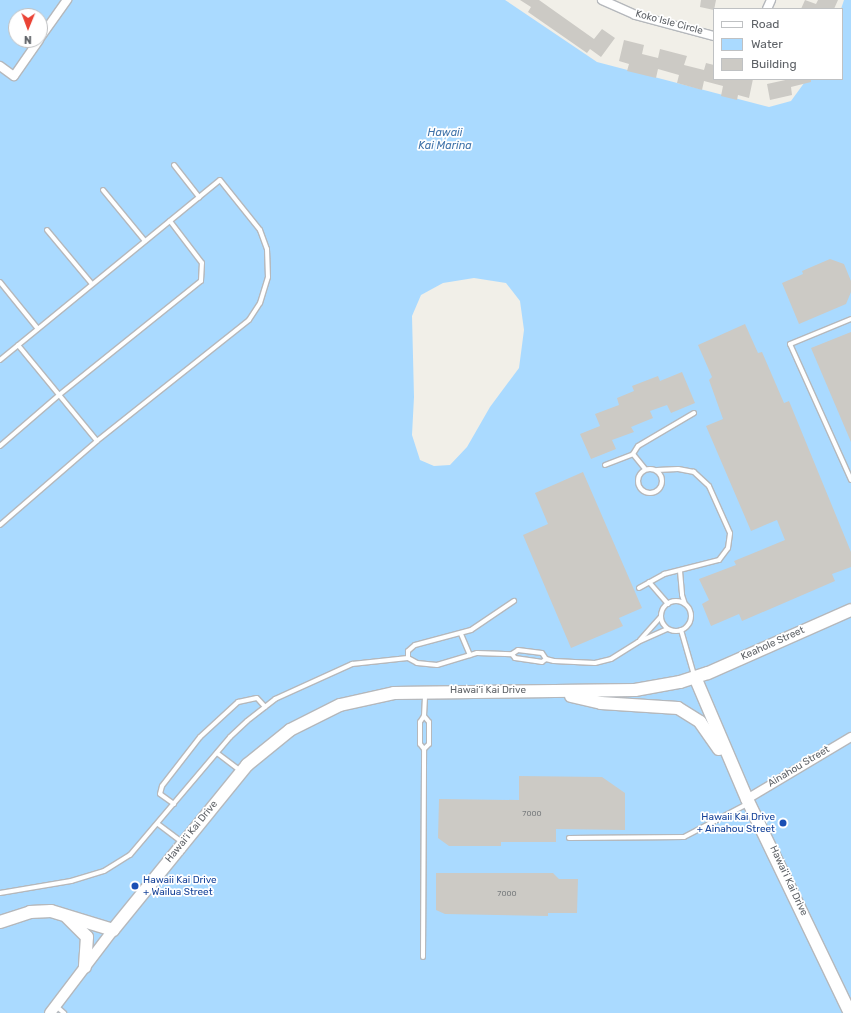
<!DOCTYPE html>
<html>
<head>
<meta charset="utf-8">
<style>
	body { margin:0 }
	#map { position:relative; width:851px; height:1013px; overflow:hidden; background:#f1efe8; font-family:Rubik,sans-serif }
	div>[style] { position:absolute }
	.water>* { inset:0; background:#aadaff }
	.building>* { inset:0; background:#cccac5 }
	.roads { filter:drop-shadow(1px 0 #b5b8bc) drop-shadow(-1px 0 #b5b8bc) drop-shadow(0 1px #b5b8bc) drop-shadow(0 -1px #b5b8bc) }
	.service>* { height:4px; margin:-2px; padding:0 2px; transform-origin:2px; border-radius:2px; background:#fff }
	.service>.ring { margin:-2px; padding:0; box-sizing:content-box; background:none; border:4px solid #fff; border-radius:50% }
	.minor>* { height:8px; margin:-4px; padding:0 4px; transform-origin:4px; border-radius:4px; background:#fff }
	.tertiary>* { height:10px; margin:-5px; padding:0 5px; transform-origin:5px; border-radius:5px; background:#fff }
	.secondary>* { height:12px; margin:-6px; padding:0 6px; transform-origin:6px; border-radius:6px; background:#fff }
	.dots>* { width:11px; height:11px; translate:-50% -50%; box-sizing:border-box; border:2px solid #fff; border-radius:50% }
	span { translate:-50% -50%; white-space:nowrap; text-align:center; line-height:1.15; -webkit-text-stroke:3.5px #fff; paint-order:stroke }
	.number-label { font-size:8px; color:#7a7d7f }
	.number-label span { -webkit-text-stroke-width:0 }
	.street-label { font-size:10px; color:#5f6368 }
	.transit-label { font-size:10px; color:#164399 }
	.right { translate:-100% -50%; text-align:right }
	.left { translate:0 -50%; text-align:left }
	.water-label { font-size:11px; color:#4174aa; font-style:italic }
	.legend { position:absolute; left:713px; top:8px; width:130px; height:72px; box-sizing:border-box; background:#fff; border:1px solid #bfc1c3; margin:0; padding:5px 7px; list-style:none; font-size:12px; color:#5f6368 }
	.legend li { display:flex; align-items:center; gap:8px; height:20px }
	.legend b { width:20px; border:1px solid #bfc1c3 }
	.north { position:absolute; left:8px; top:8px; width:40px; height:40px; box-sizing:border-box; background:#fff; border:1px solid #bfc1c3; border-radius:50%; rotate:181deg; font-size:11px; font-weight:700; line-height:16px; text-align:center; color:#5f6368 }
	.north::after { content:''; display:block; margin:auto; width:14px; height:18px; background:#ea4335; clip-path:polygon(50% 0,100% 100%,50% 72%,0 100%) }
</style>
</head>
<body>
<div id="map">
	<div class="water">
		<div style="clip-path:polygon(evenodd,0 0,505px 0,597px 62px,769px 107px,791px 101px,807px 79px,842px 79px,841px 9px,844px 0,851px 0,851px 1013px,0 1013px,0 0,16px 16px,40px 16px,40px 40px,16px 40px,16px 16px,0 0,474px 278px,506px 283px,520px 301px,524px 330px,519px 368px,490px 407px,467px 447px,450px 465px,434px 466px,420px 460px,412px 435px,414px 397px,412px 316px,421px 295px,443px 283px,474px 278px)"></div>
	</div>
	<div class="building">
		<div style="clip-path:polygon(520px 0,539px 0,594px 39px,602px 29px,615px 38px,601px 57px,590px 49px,587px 53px,528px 12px,531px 7px)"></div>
		<div style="clip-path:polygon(701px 0,716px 0,714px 10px,700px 7px)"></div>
		<div style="clip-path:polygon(805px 0,816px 4px,818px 0,838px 0,834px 9px,801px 9px)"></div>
		<div style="clip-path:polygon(624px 40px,644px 45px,642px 54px,658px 58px,660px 49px,687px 56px,684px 65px,704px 70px,706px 63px,714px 65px,714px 79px,753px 79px,749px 98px,738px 95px,737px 100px,721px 96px,723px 86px,704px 81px,702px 90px,677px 83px,679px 75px,658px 69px,656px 78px,627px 71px,629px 64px,619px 61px)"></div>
		<div style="clip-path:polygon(790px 79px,811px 79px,811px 82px,791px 87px,792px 95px,770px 100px,767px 84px)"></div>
		<div style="clip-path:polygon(830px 259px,844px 264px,851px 281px,851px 292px,846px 304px,799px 324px,782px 283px,803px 274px,802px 271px)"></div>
		<div style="clip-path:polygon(745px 324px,758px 353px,762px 352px,784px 403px,789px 401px,851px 552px,851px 567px,832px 574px,835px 581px,742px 621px,739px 614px,711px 626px,702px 604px,709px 600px,699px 579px,736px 565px,734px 561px,785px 540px,777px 520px,751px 531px,706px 426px,723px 419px,709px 380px,712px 377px,698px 345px)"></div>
		<div style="clip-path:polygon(851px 332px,851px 442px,811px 348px)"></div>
		<div style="clip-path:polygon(682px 372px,695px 403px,671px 413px,667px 405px,650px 411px,653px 418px,631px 427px,634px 432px,612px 440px,616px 449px,591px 459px,580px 434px,600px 426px,595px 414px,619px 405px,617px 398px,634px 391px,632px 386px,658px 376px,660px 381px)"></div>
		<div style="clip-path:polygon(583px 472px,642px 608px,619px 618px,623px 626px,571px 648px,523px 535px,548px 524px,535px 493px)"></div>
		<div style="clip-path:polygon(519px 776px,602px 777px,625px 793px,625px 830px,556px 829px,556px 842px,501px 842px,501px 846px,449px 846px,438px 838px,439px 799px,519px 800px)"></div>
		<div style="clip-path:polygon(436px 873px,553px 873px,559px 879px,578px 879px,577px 913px,548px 913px,548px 916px,445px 914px,436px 910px)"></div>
	</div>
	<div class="roads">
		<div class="service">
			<div style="left:174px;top:165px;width:41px;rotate:52deg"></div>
			<div style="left:103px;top:190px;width:66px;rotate:50.5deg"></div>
			<div style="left:47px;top:230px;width:70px;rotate:50.2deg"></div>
			<div style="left:0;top:282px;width:60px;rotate:51deg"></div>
			<div style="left:851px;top:319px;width:66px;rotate:157.7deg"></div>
			<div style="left:790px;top:344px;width:149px;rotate:65.8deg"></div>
			<div style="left:18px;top:345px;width:124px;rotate:50.5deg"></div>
			<div style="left:0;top:360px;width:284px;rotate:-39.3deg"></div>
			<div style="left:220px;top:180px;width:64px;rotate:51.3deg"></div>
			<div style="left:260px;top:230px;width:20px;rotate:70deg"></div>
			<div style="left:267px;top:249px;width:28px;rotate:88deg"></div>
			<div style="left:268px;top:277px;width:27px;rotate:107deg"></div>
			<div style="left:260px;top:303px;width:20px;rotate:123deg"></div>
			<div style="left:249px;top:320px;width:194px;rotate:141.5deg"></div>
			<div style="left:97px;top:441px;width:128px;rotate:139.1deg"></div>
			<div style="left:0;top:446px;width:78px;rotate:-40.8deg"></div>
			<div style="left:59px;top:395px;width:182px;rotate:-38.8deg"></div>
			<div style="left:201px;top:281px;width:18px;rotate:-87deg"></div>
			<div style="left:202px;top:263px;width:53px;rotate:-127.3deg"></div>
			<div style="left:633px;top:454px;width:9px;rotate:-58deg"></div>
			<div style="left:638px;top:446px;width:65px;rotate:-30.5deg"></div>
			<div style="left:605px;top:465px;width:30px;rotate:-21deg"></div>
			<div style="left:633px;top:454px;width:19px;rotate:51deg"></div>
			<div class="ring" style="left:638px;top:469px;width:20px;height:20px"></div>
			<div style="left:680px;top:571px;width:24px;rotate:85deg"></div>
			<div style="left:682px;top:595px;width:9px;rotate:72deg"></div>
			<div style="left:649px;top:582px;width:29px;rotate:49deg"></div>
			<div style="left:639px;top:588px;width:29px;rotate:-29deg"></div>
			<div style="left:664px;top:574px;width:57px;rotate:-14.3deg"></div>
			<div style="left:719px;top:560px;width:15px;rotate:-53deg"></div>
			<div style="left:728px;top:548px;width:15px;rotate:-82deg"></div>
			<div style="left:730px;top:533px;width:51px;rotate:-114.1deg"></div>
			<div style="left:709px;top:486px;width:21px;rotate:-137deg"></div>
			<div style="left:694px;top:472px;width:16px;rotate:-169deg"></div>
			<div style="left:678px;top:469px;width:21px;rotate:177deg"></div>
			<div class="ring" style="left:661px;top:601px;width:26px;height:26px"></div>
			<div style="left:681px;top:630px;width:47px;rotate:73.9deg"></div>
			<div style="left:461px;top:634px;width:23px;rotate:67deg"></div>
			<div style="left:640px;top:640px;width:31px;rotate:-48deg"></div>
			<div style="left:512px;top:654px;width:5px;rotate:53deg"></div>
			<div style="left:515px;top:658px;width:21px;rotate:8deg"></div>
			<div style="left:536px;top:661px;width:6px;rotate:9deg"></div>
			<div style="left:542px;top:662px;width:5px;rotate:-37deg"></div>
			<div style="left:408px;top:658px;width:7px;rotate:-90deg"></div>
			<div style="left:408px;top:651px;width:9px;rotate:-41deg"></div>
			<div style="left:415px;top:645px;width:58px;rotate:-15deg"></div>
			<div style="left:471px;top:630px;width:52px;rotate:-34deg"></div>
			<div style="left:424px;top:749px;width:7px;rotate:-45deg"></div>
			<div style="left:429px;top:744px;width:22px;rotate:-90deg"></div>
			<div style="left:429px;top:722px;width:8px;rotate:-130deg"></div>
			<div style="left:217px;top:753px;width:30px;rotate:37deg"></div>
			<div style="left:174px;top:804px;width:17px;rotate:-144deg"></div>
			<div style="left:160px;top:794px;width:8px;rotate:-76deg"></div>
			<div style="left:162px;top:786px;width:62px;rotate:-52.2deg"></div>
			<div style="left:200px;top:737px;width:52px;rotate:-42.6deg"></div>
			<div style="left:238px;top:702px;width:19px;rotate:-12deg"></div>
			<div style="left:257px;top:698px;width:12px;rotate:48deg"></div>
			<div style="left:158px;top:824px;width:31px;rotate:37deg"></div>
			<div style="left:569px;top:838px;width:115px;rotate:-0.5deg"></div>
			<div style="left:684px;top:837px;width:71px;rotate:-27.6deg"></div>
			<div style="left:0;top:893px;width:72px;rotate:-9.6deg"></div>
			<div style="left:71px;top:881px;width:34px;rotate:-17deg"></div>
			<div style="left:104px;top:871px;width:31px;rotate:-32deg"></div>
			<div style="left:130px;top:855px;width:155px;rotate:-49.7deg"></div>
			<div style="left:230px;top:737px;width:23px;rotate:-43deg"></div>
			<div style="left:247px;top:721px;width:36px;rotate:-38deg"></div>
			<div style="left:275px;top:699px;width:85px;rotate:-24.4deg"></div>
			<div style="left:352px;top:664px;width:56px;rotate:-6.1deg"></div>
			<div style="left:408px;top:658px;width:10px;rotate:29deg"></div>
			<div style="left:417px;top:663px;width:20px;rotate:6deg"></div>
			<div style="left:437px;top:665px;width:42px;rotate:-16.7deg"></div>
			<div style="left:477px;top:653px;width:35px;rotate:2deg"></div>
			<div style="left:512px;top:654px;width:7px;rotate:-34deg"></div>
			<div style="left:518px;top:650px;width:24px;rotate:7deg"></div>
			<div style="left:542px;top:653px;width:7px;rotate:56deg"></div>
			<div style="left:546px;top:659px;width:8px;rotate:14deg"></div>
			<div style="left:554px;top:661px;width:41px;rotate:2.8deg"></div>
			<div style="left:595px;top:663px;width:16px;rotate:-14deg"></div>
			<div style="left:611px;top:659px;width:32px;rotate:-32deg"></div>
			<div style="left:638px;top:642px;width:32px;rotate:-24deg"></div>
			<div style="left:423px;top:957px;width:208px;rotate:-89.7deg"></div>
			<div style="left:424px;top:749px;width:6px;rotate:-129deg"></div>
			<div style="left:420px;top:744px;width:22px;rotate:-90deg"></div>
			<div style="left:420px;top:722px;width:7px;rotate:-56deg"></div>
			<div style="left:424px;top:716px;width:22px;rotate:-87deg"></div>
			<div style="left:56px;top:1006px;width:11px;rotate:41deg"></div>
		</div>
		<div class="minor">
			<div style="left:602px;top:0;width:36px;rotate:24deg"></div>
			<div style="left:635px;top:15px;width:82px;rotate:14.9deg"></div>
			<div style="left:767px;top:9px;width:10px;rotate:-66deg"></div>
			<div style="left:40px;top:38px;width:47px;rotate:-54.6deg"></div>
			<div style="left:0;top:66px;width:17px;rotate:36deg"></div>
			<div style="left:14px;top:76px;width:44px;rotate:-55.2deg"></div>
			<div style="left:747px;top:799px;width:121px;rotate:-30.8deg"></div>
		</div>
		<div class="tertiary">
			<div style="left:50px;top:1013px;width:104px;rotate:-52.8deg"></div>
		</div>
		<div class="secondary">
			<div style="left:695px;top:677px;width:133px;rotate:66.9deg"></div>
			<div style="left:747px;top:799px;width:237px;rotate:64.3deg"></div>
			<div style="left:571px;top:696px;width:31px;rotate:13deg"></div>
			<div style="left:601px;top:703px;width:77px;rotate:3.7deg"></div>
			<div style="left:678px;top:708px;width:26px;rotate:32deg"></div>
			<div style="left:700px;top:722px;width:33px;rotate:55deg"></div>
			<div style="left:67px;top:917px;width:28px;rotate:45deg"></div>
			<div style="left:87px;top:937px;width:30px;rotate:94deg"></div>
			<div style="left:0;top:922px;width:32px;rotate:-18deg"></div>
			<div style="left:30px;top:912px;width:21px;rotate:-3deg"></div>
			<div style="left:51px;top:911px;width:65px;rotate:17deg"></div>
			<div style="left:113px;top:930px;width:213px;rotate:-50.9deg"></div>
			<div style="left:247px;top:765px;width:55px;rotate:-39.1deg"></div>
			<div style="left:290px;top:730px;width:56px;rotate:-26.6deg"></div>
			<div style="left:340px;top:705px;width:55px;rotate:-12.5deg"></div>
			<div style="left:394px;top:693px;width:241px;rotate:-0.7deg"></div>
			<div style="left:635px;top:690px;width:46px;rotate:-10.1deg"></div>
			<div style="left:680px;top:682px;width:29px;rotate:-18deg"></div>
			<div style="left:708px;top:673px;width:156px;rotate:-23.8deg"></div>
		</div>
	</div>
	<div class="dots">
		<div style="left:783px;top:823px;background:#1a4fb4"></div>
		<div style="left:135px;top:886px;background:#1a4fb4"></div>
	</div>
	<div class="number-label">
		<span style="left:532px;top:814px">7000</span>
		<span style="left:507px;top:894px">7000</span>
	</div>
	<div class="street-label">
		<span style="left:669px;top:23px;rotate:15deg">Koko Isle Circle</span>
		<span style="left:773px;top:644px;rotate:-24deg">Keahole Street</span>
		<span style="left:488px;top:691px">Hawai’i Kai Drive</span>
		<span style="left:799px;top:767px;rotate:-31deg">Ainahou Street</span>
		<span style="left:192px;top:832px;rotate:-51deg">Hawai’i Kai Drive</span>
		<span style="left:788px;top:881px;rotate:65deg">Hawai’i Kai Drive</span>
	</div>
	<div class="transit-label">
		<span class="right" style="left:775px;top:823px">Hawaii Kai Drive<br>+ Ainahou Street</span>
		<span class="left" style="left:143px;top:886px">Hawaii Kai Drive<br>+ Wailua Street</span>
	</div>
	<div class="water-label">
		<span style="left:445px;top:140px">Hawaii<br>Kai Marina</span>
	</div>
	<ul class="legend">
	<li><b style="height:5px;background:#fff"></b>Road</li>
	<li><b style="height:11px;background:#aadaff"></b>Water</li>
	<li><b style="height:11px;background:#cccac5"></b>Building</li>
	</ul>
	<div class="north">N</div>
</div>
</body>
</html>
